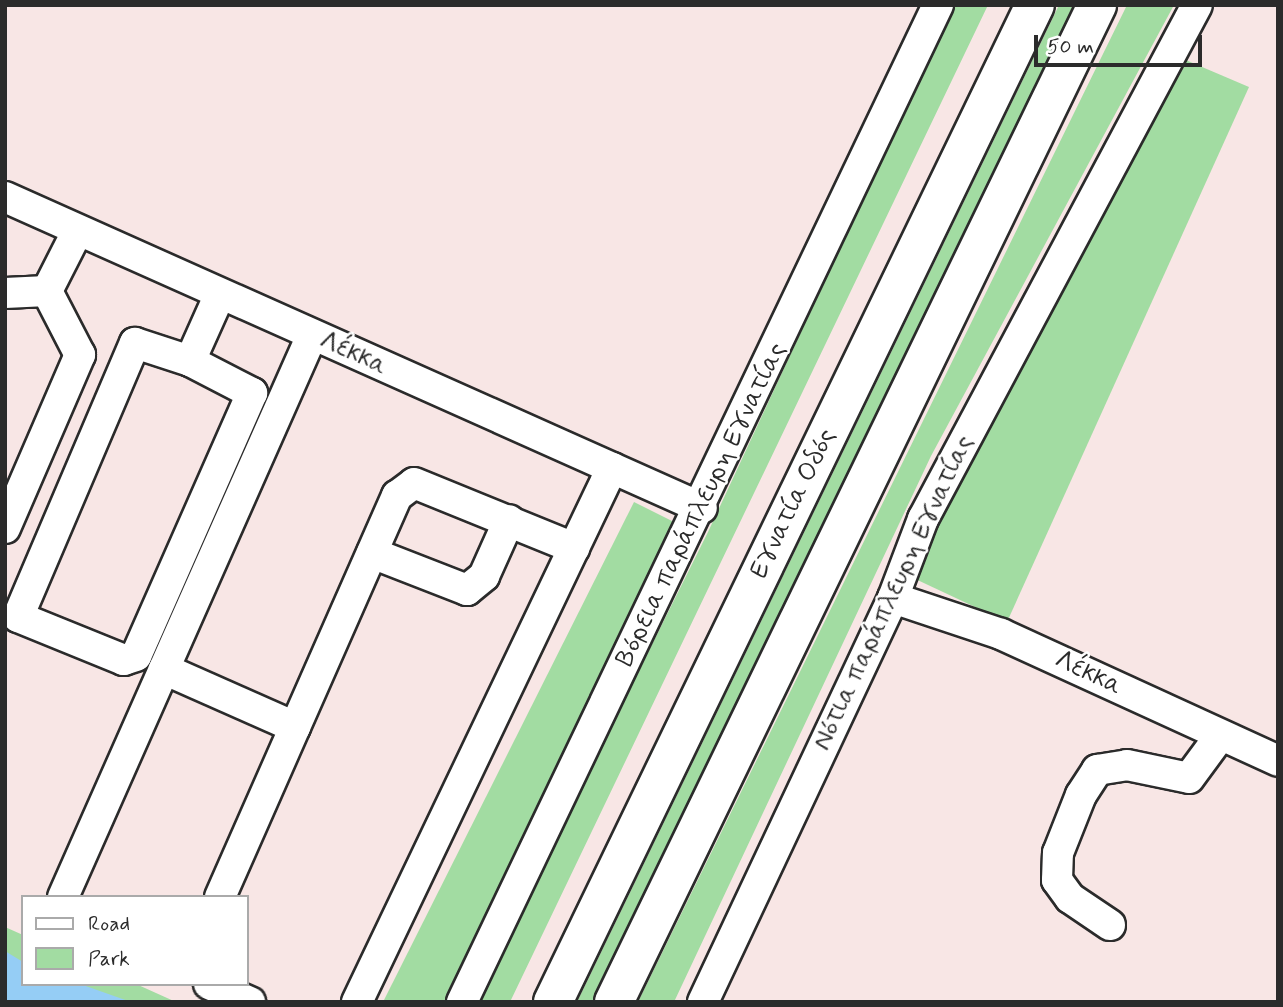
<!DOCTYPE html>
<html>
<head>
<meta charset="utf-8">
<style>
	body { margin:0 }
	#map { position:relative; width:1283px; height:1007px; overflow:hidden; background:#fff; font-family:Mynerve,sans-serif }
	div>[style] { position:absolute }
	.built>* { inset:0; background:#f8e6e5 }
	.green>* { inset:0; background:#a2dca2 }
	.water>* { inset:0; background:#95cdf5 }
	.roads { filter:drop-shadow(2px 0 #2b2b2b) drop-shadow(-2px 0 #2b2b2b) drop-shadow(0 2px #2b2b2b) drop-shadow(0 -2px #2b2b2b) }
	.minor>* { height:30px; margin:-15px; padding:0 15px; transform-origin:15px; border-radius:15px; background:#fff }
	.highway>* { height:38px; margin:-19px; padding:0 19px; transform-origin:19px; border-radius:19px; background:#fff }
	span { translate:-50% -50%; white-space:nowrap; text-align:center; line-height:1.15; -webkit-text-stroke:5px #fff; paint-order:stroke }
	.street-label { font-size:26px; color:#2b2b2b }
	.frame { position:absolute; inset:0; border:7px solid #2b2b2b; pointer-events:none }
	.legend { position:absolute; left:21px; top:895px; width:228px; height:91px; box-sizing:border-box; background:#fff; border:2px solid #aaa; margin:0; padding:9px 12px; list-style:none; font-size:21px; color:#2b2b2b }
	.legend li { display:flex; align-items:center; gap:14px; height:35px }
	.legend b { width:35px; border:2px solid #aaa }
	.scale { position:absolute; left:1034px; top:35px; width:168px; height:32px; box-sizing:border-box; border:4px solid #2b2b2b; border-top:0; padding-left:9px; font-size:21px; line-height:24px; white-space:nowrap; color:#2b2b2b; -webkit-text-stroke:5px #fff; paint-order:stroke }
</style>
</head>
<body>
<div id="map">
	<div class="built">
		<div style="clip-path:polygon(evenodd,5px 5px,1278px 5px,1278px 1002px,5px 1002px,5px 5px,23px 897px,247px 897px,247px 984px,23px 984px,23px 897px)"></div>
	</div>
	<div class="green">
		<div style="clip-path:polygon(953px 5px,988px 5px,510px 1002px,474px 1002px,708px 532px)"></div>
		<div style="clip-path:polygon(1059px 5px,1076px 5px,593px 1002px,577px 1002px)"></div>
		<div style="clip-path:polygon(1127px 5px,1174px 5px,931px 456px,674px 1002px,638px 1002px)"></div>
		<div style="clip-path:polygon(1181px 58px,1249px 87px,1007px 622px,911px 577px)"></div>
		<div style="clip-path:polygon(634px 502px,684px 527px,453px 1002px,383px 1002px)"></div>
		<div style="clip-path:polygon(5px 927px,23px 935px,23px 984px,136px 984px,176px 1002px,5px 1002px)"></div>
	</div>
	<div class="water">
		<div style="clip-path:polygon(5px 951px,23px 962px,23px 984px,80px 984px,131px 1002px,5px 1002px)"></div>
	</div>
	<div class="roads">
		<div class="minor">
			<div style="left:5px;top:197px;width:763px;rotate:24.05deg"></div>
			<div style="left:47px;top:291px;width:68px;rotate:-63.1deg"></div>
			<div style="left:5px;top:293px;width:42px;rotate:-2.7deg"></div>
			<div style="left:190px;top:361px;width:70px;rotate:27.3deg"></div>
			<div style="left:252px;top:393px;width:287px;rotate:113.8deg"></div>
			<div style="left:136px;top:656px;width:13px;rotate:162deg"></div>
			<div style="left:124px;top:660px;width:114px;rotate:-157.9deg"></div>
			<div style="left:18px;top:617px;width:298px;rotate:-66.9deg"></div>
			<div style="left:135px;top:343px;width:58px;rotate:18.1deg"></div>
			<div style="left:190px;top:361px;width:73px;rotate:-65.9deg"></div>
			<div style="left:5px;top:528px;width:189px;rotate:-66.6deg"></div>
			<div style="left:80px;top:355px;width:72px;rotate:-117.3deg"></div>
			<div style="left:372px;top:553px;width:102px;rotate:21.3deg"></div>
			<div style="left:467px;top:590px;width:22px;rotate:-39deg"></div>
			<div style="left:484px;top:576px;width:61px;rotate:-65.9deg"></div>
			<div style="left:893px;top:598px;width:114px;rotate:18.4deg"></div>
			<div style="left:1001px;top:634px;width:305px;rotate:24.6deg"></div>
			<div style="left:164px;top:669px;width:143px;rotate:23.9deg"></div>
			<div style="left:295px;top:727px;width:253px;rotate:-66.2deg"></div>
			<div style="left:397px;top:496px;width:21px;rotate:-37deg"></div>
			<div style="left:414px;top:483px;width:173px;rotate:22.1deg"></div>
			<div style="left:63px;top:897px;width:615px;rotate:-66.1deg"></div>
			<div style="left:220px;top:897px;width:186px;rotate:-66.2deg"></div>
			<div style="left:1110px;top:925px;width:48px;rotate:-146deg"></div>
			<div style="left:1070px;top:898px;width:22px;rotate:-126deg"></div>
			<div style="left:1057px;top:880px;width:27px;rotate:-88deg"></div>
			<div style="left:1058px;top:853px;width:62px;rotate:-68.4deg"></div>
			<div style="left:1081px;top:795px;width:30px;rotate:-57deg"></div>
			<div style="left:1097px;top:770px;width:30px;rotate:-9deg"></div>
			<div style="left:1127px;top:765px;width:63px;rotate:11.8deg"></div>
			<div style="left:1189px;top:778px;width:52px;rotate:-53.6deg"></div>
			<div style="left:209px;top:984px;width:45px;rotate:23.7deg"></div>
			<div style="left:357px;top:1002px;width:592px;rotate:-64.47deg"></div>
			<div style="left:462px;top:1002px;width:1105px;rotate:-64.48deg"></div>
			<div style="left:703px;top:1002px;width:446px;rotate:-64.8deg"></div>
			<div style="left:893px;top:598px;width:85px;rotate:-69.2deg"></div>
			<div style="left:923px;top:519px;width:582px;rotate:-61.94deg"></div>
		</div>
		<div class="highway">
			<div style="left:553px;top:1002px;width:1107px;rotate:-64.2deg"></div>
			<div style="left:614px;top:1002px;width:1108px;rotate:-64.15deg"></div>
		</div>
	</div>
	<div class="street-label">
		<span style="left:353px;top:354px;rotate:24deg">Λέκκα</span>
		<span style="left:794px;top:504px;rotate:-64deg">Εγνατία Οδός</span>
		<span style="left:702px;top:505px;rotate:-64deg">Βόρεια παράπλευρη Εγνατίας</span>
		<span style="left:894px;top:593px;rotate:-65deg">Νότια παράπλευρη Εγνατίας</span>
		<span style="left:1088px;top:674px;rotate:25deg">Λέκκα</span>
	</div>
	<div class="frame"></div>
	<ul class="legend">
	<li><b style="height:9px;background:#fff"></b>Road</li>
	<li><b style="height:19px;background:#a2dca2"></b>Park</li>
	</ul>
	<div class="scale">50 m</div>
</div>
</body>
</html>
